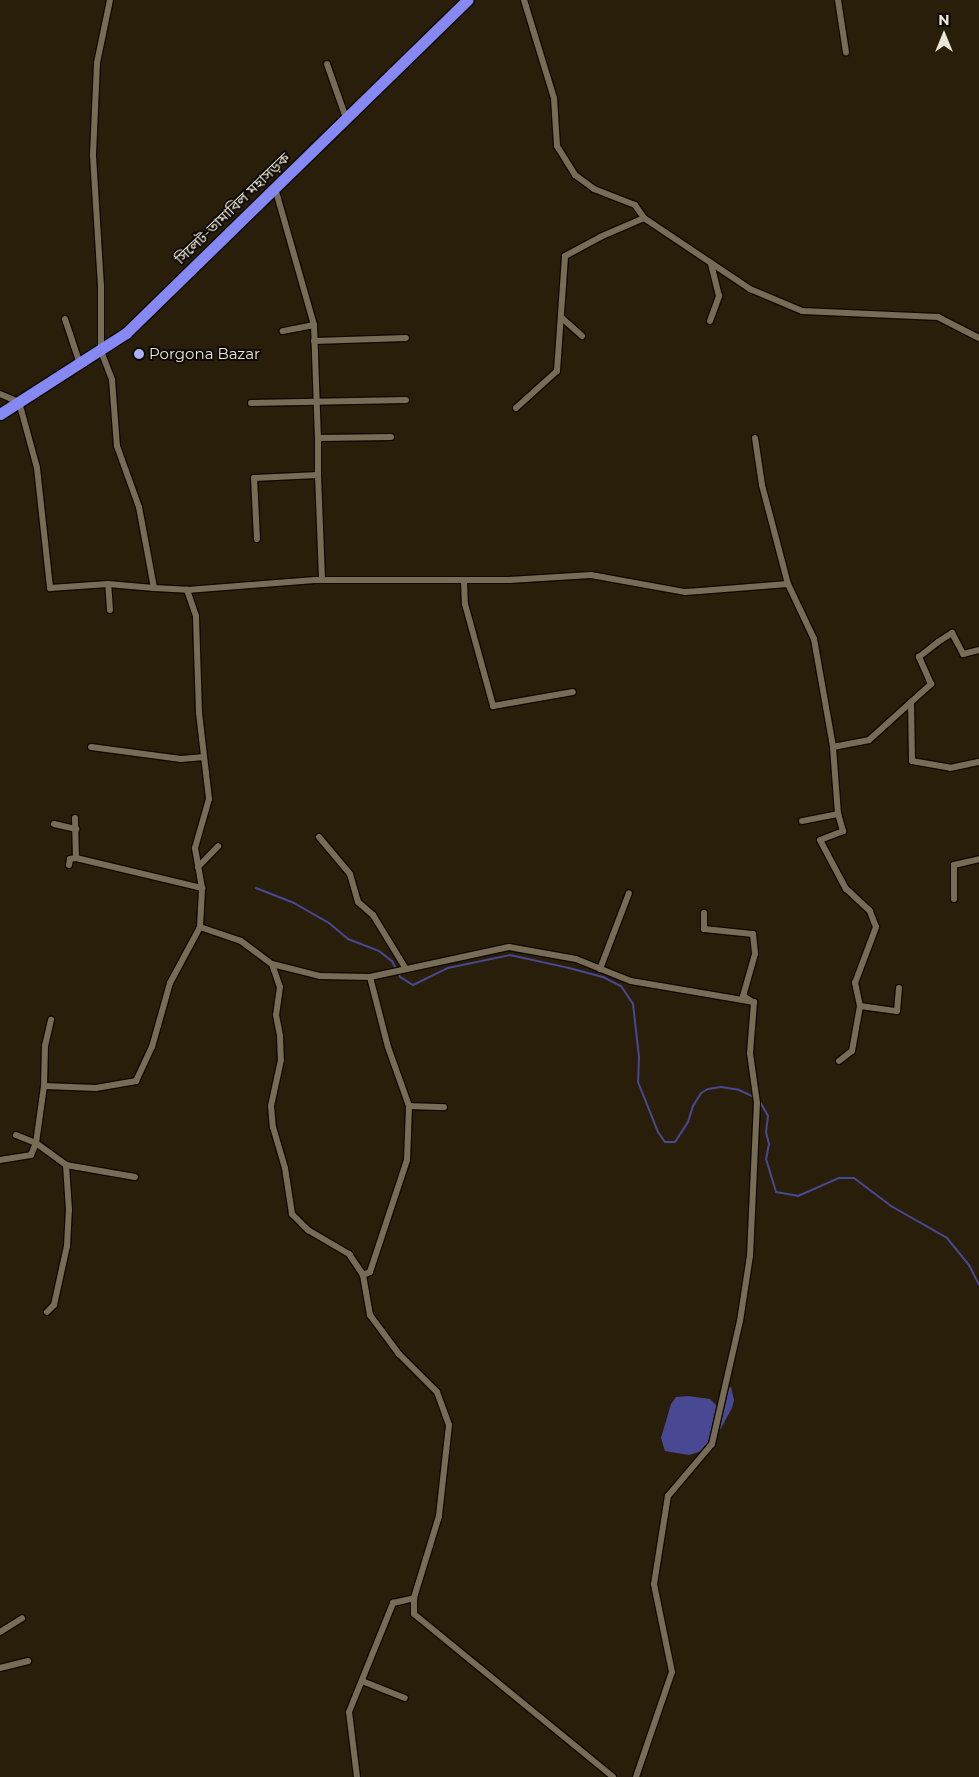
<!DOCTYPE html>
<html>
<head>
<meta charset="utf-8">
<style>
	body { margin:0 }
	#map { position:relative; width:979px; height:1777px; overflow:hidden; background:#281e09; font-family:Montserrat,"Noto Sans Bengali",sans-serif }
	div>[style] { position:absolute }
	.water>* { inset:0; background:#484893 }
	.stream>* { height:2px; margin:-1px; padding:0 1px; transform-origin:1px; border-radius:1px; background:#484893 }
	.roads { filter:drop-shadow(1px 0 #110800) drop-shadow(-1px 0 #110800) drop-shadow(0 1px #110800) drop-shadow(0 -1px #110800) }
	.street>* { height:6px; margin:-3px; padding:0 3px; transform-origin:3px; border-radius:3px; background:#776c55 }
	.highway>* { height:11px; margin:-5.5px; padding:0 5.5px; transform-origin:5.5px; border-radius:5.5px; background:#8689f4 }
	.dots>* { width:14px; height:14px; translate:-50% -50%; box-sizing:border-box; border:2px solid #0d0903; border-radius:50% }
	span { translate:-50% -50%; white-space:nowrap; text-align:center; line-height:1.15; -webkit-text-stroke:4px #0d0903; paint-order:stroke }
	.street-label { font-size:15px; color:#ebe4d8 }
	.poi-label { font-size:15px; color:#ebe4d8 }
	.left { translate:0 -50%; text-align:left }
	.north { position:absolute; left:919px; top:10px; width:50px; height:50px; -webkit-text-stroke:4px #0d0903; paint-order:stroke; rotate:0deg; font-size:14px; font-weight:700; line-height:20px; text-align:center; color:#ebe4d8 }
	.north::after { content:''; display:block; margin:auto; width:18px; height:22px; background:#ebe4d8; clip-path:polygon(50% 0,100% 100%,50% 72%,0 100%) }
</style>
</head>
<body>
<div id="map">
	<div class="water">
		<div style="clip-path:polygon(731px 1387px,734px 1400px,732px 1408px,720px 1430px,724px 1399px,728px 1388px)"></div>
		<div style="clip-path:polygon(688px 1396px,710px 1399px,716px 1405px,718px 1411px,712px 1437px,706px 1447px,699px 1452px,689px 1455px,665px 1451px,661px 1438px,671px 1404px,676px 1397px)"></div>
	</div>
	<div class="stream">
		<div style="left:256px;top:888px;width:41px;rotate:21.5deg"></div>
		<div style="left:294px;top:903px;width:40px;rotate:29.7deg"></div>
		<div style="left:329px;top:923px;width:25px;rotate:40deg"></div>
		<div style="left:348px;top:939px;width:33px;rotate:21deg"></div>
		<div style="left:379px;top:951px;width:16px;rotate:38deg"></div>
		<div style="left:392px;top:961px;width:18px;rotate:63deg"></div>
		<div style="left:400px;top:977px;width:15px;rotate:32deg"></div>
		<div style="left:413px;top:985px;width:39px;rotate:-26deg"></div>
		<div style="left:448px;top:968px;width:63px;rotate:-11.8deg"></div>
		<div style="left:510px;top:955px;width:60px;rotate:12.4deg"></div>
		<div style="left:569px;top:968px;width:35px;rotate:15deg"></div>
		<div style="left:603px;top:977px;width:20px;rotate:27deg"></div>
		<div style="left:621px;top:986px;width:22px;rotate:56deg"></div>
		<div style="left:633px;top:1004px;width:53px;rotate:83.5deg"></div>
		<div style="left:639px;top:1057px;width:25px;rotate:92deg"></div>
		<div style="left:638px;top:1082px;width:54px;rotate:68.2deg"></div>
		<div style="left:658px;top:1132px;width:12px;rotate:55deg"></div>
		<div style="left:665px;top:1142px;width:10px"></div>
		<div style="left:675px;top:1142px;width:24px;rotate:-57deg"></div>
		<div style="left:688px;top:1122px;width:17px;rotate:-73deg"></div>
		<div style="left:693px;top:1106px;width:15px;rotate:-58deg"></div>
		<div style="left:701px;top:1093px;width:8px;rotate:-30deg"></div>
		<div style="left:708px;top:1089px;width:13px;rotate:-9deg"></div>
		<div style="left:721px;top:1087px;width:18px;rotate:9deg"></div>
		<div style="left:739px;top:1090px;width:17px;rotate:25deg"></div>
		<div style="left:760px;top:1102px;width:16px;rotate:60deg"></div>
		<div style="left:768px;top:1116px;width:16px;rotate:97deg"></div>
		<div style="left:766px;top:1132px;width:12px;rotate:76deg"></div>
		<div style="left:769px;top:1144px;width:15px;rotate:101deg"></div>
		<div style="left:766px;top:1159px;width:34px;rotate:73deg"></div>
		<div style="left:776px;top:1192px;width:22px;rotate:10deg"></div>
		<div style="left:798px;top:1196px;width:45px;rotate:-23.7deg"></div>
		<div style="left:839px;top:1178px;width:15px"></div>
		<div style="left:854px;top:1178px;width:46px;rotate:37.1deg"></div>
		<div style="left:891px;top:1206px;width:64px;rotate:29.7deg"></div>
		<div style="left:947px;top:1238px;width:35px;rotate:51deg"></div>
		<div style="left:969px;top:1265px;width:22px;rotate:63deg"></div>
	</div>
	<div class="roads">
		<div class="street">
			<div style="left:110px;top:0;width:64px;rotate:101.7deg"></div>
			<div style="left:97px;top:63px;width:93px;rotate:92.5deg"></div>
			<div style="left:93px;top:156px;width:130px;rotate:86.5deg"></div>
			<div style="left:101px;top:286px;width:65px;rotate:90deg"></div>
			<div style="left:101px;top:351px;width:31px;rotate:69deg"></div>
			<div style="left:112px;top:380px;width:66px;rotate:85.7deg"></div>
			<div style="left:117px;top:446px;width:65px;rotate:70.2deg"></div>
			<div style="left:139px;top:507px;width:82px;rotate:79.5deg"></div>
			<div style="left:154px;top:588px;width:33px;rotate:3deg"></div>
			<div style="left:187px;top:590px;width:128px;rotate:-4.5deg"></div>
			<div style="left:315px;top:580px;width:194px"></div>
			<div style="left:509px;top:580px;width:82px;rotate:-3.5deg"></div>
			<div style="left:591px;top:575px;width:96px;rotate:10.3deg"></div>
			<div style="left:685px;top:592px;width:103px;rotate:-4.4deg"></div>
			<div style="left:524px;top:0;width:102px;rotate:73deg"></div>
			<div style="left:554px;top:98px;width:48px;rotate:86.4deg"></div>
			<div style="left:557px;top:146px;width:34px;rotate:58deg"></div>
			<div style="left:575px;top:175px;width:24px;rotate:36deg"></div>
			<div style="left:594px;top:189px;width:44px;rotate:21.3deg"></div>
			<div style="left:635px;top:205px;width:16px;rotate:55deg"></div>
			<div style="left:644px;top:218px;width:128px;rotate:33.8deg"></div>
			<div style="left:750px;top:289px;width:56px;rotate:22.9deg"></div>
			<div style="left:802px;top:311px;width:136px;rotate:2.5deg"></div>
			<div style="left:938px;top:317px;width:46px;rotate:27.1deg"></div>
			<div style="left:838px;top:0;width:53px;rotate:81.3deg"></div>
			<div style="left:327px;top:64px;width:57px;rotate:70.6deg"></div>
			<div style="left:275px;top:188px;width:142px;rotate:74.1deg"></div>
			<div style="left:314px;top:325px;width:32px;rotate:169deg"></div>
			<div style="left:562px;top:318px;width:27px;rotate:42deg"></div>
			<div style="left:65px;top:319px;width:47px;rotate:71.6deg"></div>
			<div style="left:710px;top:321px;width:27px;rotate:-70deg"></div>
			<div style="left:719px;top:296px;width:34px;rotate:-104deg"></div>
			<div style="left:314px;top:325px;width:113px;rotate:88deg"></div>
			<div style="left:318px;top:438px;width:73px;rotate:-0.8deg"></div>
			<div style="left:314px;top:341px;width:92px;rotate:-1.9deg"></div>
			<div style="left:0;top:394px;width:21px;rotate:23deg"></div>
			<div style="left:19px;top:402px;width:68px;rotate:74.7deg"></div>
			<div style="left:37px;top:468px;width:121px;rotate:83.8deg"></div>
			<div style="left:50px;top:588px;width:58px;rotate:-3.9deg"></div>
			<div style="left:251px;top:403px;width:155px;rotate:-1.1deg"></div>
			<div style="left:516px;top:408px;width:55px;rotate:-42.1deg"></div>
			<div style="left:557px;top:371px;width:115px;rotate:-86deg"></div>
			<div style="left:565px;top:256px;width:40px;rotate:-28deg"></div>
			<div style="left:600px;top:237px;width:48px;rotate:-23.4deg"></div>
			<div style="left:755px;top:438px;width:48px;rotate:81.5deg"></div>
			<div style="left:762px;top:485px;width:102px;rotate:75.3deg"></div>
			<div style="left:788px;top:584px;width:61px;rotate:64.7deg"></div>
			<div style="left:814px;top:639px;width:110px;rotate:80deg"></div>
			<div style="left:318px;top:475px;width:105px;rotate:87.8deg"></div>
			<div style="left:257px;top:539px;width:61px;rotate:-92.8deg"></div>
			<div style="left:254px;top:478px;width:64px;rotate:-2.7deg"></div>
			<div style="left:318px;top:475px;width:37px;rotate:-90deg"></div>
			<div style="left:464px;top:580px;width:24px;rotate:88deg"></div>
			<div style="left:465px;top:604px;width:106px;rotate:74.6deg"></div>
			<div style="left:493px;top:706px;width:81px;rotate:-9.9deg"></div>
			<div style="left:110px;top:610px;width:26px;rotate:-94deg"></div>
			<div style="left:108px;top:584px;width:46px;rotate:5deg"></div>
			<div style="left:911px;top:702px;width:59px;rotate:89deg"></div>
			<div style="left:912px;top:761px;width:39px;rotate:10deg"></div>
			<div style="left:950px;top:768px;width:30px;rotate:-12deg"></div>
			<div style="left:91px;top:747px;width:91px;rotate:7.6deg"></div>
			<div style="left:181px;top:759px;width:23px;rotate:-5deg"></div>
			<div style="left:75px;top:818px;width:40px;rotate:88.6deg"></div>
			<div style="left:76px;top:858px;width:130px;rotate:13.4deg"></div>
			<div style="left:802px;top:821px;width:37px;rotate:-11deg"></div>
			<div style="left:54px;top:824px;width:23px;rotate:13deg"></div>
			<div style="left:319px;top:837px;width:48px;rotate:50deg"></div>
			<div style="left:350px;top:874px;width:29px;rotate:74deg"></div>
			<div style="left:358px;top:902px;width:20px;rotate:41deg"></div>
			<div style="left:373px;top:915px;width:63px;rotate:58.6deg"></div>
			<div style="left:69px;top:865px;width:6px;rotate:-81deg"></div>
			<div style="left:70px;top:859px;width:6px;rotate:-9deg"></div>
			<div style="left:198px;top:867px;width:29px;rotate:-46deg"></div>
			<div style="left:954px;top:899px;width:34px;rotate:-90deg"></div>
			<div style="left:954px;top:865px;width:26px;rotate:-13deg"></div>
			<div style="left:704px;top:913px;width:16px;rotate:90deg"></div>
			<div style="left:704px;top:929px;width:49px;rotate:5.8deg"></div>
			<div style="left:753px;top:934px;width:20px;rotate:84deg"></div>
			<div style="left:755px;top:954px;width:44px;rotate:105.9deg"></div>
			<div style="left:743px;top:996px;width:8px;rotate:30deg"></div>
			<div style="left:200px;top:927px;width:43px;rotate:18.9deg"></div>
			<div style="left:241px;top:941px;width:39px;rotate:37deg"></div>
			<div style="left:272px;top:964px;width:49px;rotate:14deg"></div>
			<div style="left:320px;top:976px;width:50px;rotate:1.1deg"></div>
			<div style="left:370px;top:977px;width:72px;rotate:75.6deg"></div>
			<div style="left:388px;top:1047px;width:63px;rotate:70.4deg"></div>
			<div style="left:409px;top:1106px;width:54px;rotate:92.1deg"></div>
			<div style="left:407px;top:1160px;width:118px;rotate:108.3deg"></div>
			<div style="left:370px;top:1272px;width:8px;rotate:157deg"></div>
			<div style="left:272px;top:964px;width:24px;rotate:71deg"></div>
			<div style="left:280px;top:987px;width:28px;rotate:98deg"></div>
			<div style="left:276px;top:1015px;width:21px;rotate:79deg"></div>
			<div style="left:280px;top:1036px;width:24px;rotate:88deg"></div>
			<div style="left:281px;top:1060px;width:47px;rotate:102.3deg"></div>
			<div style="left:271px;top:1106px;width:21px;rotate:85deg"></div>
			<div style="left:273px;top:1127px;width:43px;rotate:73.7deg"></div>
			<div style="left:285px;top:1168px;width:47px;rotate:81.3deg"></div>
			<div style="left:292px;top:1214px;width:23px;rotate:45deg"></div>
			<div style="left:308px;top:1230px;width:48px;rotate:30.3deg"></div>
			<div style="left:349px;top:1254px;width:25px;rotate:56deg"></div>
			<div style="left:363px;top:1275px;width:41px;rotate:80.1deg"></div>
			<div style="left:370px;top:1315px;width:49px;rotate:53.4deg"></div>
			<div style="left:399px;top:1354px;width:54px;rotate:45deg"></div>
			<div style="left:437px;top:1392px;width:35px;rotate:70deg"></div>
			<div style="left:449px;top:1425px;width:92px;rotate:96.3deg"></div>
			<div style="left:439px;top:1516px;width:86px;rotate:107deg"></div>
			<div style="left:600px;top:969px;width:81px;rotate:-69.1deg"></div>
			<div style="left:370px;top:977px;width:142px;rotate:-12.2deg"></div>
			<div style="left:509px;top:947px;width:68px;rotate:10.2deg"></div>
			<div style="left:576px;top:959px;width:59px;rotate:21.8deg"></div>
			<div style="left:631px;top:981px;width:125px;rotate:9.7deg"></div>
			<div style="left:860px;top:1006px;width:37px;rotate:8deg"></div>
			<div style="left:897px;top:1011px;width:23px;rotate:-85deg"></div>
			<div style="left:839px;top:1061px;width:16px;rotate:-38deg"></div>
			<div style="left:852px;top:1051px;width:46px;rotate:-79.9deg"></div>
			<div style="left:860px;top:1006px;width:24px;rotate:-102deg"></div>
			<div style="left:855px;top:983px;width:60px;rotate:-69.4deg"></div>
			<div style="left:876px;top:927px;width:17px;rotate:-111deg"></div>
			<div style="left:870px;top:911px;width:33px;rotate:-137deg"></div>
			<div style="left:846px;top:889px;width:55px;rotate:-118deg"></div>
			<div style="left:820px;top:840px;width:25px;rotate:-21deg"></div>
			<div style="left:843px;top:831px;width:18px;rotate:-106deg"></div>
			<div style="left:838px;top:814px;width:67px;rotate:-94.3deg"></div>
			<div style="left:833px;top:747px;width:37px;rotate:-11deg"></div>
			<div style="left:869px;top:740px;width:84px;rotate:-42.1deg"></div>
			<div style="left:931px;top:684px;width:30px;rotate:-114deg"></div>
			<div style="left:919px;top:657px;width:24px;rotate:-38deg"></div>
			<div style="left:938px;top:642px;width:17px;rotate:-33deg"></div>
			<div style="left:952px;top:633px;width:24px;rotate:62deg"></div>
			<div style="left:963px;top:654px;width:16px;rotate:-14deg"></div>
			<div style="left:44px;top:1086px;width:52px;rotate:2.2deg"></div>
			<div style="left:96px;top:1088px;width:41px;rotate:-9.9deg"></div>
			<div style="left:136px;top:1081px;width:38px;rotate:-65deg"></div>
			<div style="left:152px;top:1047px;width:66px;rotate:-74.3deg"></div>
			<div style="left:170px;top:983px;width:64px;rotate:-61.8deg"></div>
			<div style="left:200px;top:927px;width:39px;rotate:-87deg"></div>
			<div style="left:202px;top:888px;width:41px;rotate:-99.9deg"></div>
			<div style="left:195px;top:848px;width:51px;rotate:-74.1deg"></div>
			<div style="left:209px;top:799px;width:87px;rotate:-96.6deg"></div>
			<div style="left:199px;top:713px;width:97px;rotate:-91.8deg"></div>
			<div style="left:196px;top:616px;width:28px;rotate:-109deg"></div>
			<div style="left:409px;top:1106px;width:35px;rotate:2deg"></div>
			<div style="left:16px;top:1135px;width:22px;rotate:22deg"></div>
			<div style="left:36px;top:1143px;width:37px;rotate:36deg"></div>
			<div style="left:0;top:1160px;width:31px;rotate:-9deg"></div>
			<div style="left:31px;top:1155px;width:13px;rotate:-67deg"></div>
			<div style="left:36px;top:1143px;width:58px;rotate:-82deg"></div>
			<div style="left:44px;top:1086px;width:40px;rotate:-88.6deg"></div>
			<div style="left:45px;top:1046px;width:27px;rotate:-77deg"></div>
			<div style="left:47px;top:1312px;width:10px;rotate:-45deg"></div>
			<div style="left:54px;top:1305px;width:60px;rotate:-77.6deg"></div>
			<div style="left:67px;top:1246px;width:36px;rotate:-87deg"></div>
			<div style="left:69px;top:1210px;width:45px;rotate:-93.8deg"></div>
			<div style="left:66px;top:1165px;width:70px;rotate:9.9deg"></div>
			<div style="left:0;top:1632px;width:26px;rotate:-32deg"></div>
			<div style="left:0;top:1668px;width:29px;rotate:-14deg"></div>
			<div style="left:362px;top:1681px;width:46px;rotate:21.6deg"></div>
			<div style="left:357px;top:1777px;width:65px;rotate:-97deg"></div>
			<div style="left:349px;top:1712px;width:118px;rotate:-68deg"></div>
			<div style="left:393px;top:1603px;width:22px;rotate:-13deg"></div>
			<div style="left:414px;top:1598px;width:16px;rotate:90deg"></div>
			<div style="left:414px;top:1614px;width:257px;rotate:39.3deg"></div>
			<div style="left:636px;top:1777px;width:111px;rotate:-71.1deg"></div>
			<div style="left:672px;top:1672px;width:90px;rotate:-101.6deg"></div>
			<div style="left:654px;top:1584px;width:89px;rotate:-81deg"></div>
			<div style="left:668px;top:1496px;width:68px;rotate:-49.8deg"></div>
			<div style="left:712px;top:1444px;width:126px;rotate:-77.2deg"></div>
			<div style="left:740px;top:1321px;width:66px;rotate:-81.3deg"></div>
			<div style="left:750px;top:1256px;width:153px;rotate:-87.4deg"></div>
			<div style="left:757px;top:1103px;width:50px;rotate:-98deg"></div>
			<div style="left:750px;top:1053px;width:51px;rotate:-85.5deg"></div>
		</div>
		<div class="highway">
			<div style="left:0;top:414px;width:150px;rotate:-32.7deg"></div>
			<div style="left:126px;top:333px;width:477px;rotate:-44.3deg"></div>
		</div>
	</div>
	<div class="dots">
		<div style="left:139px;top:354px;background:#aab0fb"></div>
	</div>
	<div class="street-label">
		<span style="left:232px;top:208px;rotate:-44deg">সিলেট-তামাবিল মহাসড়ক</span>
	</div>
	<div class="poi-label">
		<span class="left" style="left:149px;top:354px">Porgona Bazar</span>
	</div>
	<div class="north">N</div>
</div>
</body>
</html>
